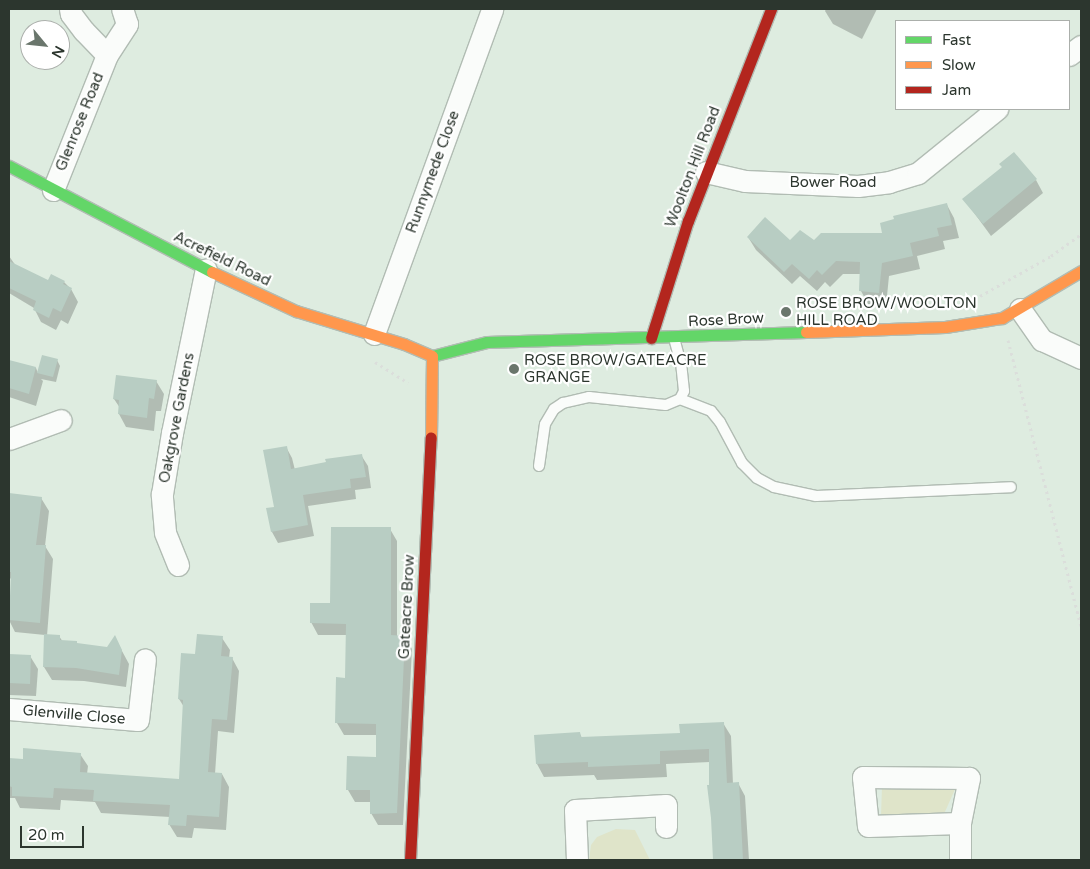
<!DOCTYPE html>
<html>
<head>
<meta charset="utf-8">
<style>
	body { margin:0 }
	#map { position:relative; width:1090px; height:869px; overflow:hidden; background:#deece0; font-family:"Varela Round",sans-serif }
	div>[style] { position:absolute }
	.green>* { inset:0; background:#dfe4c9 }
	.shadow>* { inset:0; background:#0003 }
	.building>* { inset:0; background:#b8cdc3 }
	.path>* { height:3px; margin-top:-1.5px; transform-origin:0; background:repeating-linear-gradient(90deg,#dbdedb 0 2.5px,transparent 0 6.5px) }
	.roads { filter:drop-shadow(1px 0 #b1bcb3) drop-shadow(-1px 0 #b1bcb3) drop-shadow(0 1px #b1bcb3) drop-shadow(0 -1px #b1bcb3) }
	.lane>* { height:10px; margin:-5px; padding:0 5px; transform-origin:5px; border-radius:5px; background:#fafcfa }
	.street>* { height:21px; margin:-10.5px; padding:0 10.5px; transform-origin:10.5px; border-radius:10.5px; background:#fafcfa }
	.fast>* { height:11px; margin:-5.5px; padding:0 5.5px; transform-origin:5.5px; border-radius:5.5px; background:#63d668 }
	.slow>* { height:11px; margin:-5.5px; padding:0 5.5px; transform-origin:5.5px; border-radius:5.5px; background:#ff974d }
	.jam>* { height:11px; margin:-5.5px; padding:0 5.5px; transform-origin:5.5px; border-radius:5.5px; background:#b3261e }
	.dots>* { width:14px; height:14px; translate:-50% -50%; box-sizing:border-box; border:2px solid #fff; border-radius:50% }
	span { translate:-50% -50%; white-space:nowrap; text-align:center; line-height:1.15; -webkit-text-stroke:4.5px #fff; paint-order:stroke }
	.street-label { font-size:15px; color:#2c362e }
	.poi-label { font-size:15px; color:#2c362e }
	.left { translate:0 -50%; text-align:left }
	.frame { position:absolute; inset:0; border:10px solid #2c362e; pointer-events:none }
	.legend { position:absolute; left:895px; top:20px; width:175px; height:90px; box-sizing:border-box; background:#fff; border:1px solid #abafab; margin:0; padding:6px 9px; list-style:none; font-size:15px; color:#2c362e }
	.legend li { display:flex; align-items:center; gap:10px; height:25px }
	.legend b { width:25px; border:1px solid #abafab }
	.north { position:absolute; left:20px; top:20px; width:50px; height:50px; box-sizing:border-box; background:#fff; border:1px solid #abafab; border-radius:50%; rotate:118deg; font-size:14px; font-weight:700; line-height:20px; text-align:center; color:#2c362e }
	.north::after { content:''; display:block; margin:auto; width:18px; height:22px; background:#6a766c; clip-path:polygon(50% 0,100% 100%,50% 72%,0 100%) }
	.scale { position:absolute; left:20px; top:826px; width:64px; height:22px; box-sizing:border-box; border:2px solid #2c362e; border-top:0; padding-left:6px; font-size:15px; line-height:18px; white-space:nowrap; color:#2c362e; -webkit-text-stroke:4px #fff; paint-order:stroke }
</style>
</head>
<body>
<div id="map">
	<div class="green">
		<div style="clip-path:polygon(882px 786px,956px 787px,944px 814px,881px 815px)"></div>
		<div style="clip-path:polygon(616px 829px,635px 830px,650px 860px,589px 860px,591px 845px,597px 837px)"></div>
	</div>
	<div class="shadow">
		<div style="clip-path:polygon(826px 9px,877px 9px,862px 39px,833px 24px,825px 11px)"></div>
		<div style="clip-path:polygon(1036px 180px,1043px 193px,991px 236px,964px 199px)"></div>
		<div style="clip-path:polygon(947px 205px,954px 218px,959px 238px,943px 241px,945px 249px,917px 256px,920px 269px,889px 276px,886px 306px,868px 304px,861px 291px,861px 274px,843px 274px,830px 287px,825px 282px,817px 291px,800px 276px,792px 284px,756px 250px,748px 237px,790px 242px,814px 242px,884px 234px)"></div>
		<div style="clip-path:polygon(9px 256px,16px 266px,48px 282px,64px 282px,71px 289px,78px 302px,68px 324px,61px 320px,56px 330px,41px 322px,34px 308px,9px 293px)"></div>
		<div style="clip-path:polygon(57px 360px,60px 366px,56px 382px,41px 379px,43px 381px,36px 406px,9px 397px,9px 361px,36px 368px,38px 373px)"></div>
		<div style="clip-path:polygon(156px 381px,164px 394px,161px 411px,156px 411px,154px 431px,126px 427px,119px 414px,120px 408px,114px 399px)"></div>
		<div style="clip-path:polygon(286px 447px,292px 458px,295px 470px,361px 455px,368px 466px,371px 488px,355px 490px,356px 499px,308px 506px,314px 536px,278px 543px,272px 532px,268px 509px,275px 508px)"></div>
		<div style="clip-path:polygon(9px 494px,41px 498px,49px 511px,45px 546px,53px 559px,47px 636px,59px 636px,63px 642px,107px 649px,115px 638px,129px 664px,126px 687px,84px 681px,52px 680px,44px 667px,45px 635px,15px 632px,9px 620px,12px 581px,9px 576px)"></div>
		<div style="clip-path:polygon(390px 529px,397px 541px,397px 637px,405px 637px,412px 649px,403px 825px,378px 825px,371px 813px,371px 802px,355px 802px,348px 790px,377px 758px,377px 735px,344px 735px,337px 723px,347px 679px,347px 635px,318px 635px,311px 622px,332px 605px)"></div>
		<div style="clip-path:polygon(222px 638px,230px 650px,229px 658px,232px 658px,239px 671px,234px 733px,218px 731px,215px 774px,222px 774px,229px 787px,226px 830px,194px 828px,192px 838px,177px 837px,169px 824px,170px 817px,101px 813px,95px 802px,61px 800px,60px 810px,20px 808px,15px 798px,9px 798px,9px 759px,24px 760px,80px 754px,88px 766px,87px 774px,180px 780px,184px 707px,179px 699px,196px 655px)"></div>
		<div style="clip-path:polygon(9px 655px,30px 656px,38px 669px,36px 696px,9px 695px)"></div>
		<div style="clip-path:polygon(723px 723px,731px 736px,733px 784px,738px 783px,745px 796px,749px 860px,714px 860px,710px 762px,666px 764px,667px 777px,597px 780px,594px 775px,544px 777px,537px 764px,580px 734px,582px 738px,681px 734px)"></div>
	</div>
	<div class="building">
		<div style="clip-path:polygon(1014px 152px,1037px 179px,983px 224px,962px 199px,1002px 167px,999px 164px)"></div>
		<div style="clip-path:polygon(947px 203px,952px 225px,937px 228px,939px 236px,910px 243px,913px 256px,882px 263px,879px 293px,859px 291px,860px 262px,836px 261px,822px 275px,817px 270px,809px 279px,792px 264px,784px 272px,747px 237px,765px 217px,790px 240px,800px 230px,814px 240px,821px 233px,882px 233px,880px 223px,894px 219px,893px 216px)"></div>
		<div style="clip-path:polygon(9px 261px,48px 280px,51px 274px,65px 281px,63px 284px,72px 288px,61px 312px,53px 308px,49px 318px,33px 310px,36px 301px,9px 288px)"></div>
		<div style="clip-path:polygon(42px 355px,58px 359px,53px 377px,37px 373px)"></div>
		<div style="clip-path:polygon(9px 360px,36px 367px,29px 394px,9px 388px)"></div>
		<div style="clip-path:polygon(116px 375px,157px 380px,154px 399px,149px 398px,147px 418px,118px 414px,119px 400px,113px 399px)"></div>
		<div style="clip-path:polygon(287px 446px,291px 469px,326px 462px,325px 459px,362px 454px,366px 477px,350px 479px,351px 488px,303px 495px,308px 525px,271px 532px,266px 508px,274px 507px,263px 450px)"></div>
		<div style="clip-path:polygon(9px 493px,42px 497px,36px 545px,46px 545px,40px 623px,9px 620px,11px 572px,9px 572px)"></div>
		<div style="clip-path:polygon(331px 527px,391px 527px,391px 635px,405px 636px,397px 813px,370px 814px,370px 790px,346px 790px,347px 756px,376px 757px,376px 724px,335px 723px,336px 677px,345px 678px,346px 624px,310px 623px,310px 603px,330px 603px)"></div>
		<div style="clip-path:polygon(44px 634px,60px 635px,60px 640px,77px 641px,77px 643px,107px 647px,115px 635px,122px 650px,119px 675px,76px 668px,43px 667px)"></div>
		<div style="clip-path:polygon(197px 634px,223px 636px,221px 656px,233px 657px,227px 720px,212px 719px,208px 772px,222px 773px,219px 817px,187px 815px,186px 826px,168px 825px,170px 805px,93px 801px,94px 790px,54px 788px,53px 798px,12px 796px,12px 787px,9px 786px,9px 758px,23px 759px,23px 748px,81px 753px,80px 772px,179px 779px,183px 700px,178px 699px,181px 653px,195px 654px)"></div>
		<div style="clip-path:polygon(9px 654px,31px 655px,30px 684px,9px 683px)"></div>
		<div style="clip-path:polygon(724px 722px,727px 783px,739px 782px,743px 860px,713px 860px,711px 818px,707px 785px,709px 785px,709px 749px,660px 751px,660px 764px,588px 767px,588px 762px,536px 764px,534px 735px,580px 732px,581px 737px,680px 733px,679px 724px)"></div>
	</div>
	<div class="path">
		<div style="left:980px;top:296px;width:81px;rotate:-29.4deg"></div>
		<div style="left:1051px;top:256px;width:37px;rotate:-36deg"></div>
		<div style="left:1008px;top:340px;width:295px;rotate:75.7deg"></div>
		<div style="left:375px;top:362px;width:39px;rotate:32deg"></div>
	</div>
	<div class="roads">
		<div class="lane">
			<div style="left:680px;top:399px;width:33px;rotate:21deg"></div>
			<div style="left:711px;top:411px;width:14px;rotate:51deg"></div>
			<div style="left:720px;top:422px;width:47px;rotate:61.8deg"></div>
			<div style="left:742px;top:463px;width:21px;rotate:45deg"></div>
			<div style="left:757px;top:478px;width:19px;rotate:28deg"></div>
			<div style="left:774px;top:487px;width:43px;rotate:12.1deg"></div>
			<div style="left:816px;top:496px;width:195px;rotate:-2.6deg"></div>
			<div style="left:539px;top:466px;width:42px;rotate:-81.9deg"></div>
			<div style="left:545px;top:424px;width:17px;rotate:-59deg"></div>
			<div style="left:554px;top:409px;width:11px;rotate:-34deg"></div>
			<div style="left:563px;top:403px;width:27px;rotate:-13deg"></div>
			<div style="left:589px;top:397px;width:77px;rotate:5.9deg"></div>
			<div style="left:666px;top:405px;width:15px;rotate:-23deg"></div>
			<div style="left:680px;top:399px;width:9px;rotate:-63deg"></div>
			<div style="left:684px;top:391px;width:27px;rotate:-96deg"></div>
			<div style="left:681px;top:364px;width:28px;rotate:-105deg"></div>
		</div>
		<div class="street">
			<div style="left:70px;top:9px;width:5px;rotate:79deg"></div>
			<div style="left:71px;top:14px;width:21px;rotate:53deg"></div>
			<div style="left:84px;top:31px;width:33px;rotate:46deg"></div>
			<div style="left:1069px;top:55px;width:15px;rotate:-37deg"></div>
			<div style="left:706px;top:172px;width:40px;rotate:13deg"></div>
			<div style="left:745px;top:181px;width:113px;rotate:2.5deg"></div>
			<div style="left:858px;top:186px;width:31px;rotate:-7deg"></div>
			<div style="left:889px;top:182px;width:30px;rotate:-17deg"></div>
			<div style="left:918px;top:173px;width:102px;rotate:-39deg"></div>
			<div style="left:53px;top:190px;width:145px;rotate:-68.2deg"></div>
			<div style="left:107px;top:55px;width:37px;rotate:-57deg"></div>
			<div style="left:127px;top:24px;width:16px;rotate:-108deg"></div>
			<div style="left:1020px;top:309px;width:38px;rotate:55deg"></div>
			<div style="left:1042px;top:340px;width:43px;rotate:24.8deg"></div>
			<div style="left:374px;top:334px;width:346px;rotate:-70deg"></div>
			<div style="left:9px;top:439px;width:55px;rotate:-20.1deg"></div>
			<div style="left:178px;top:565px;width:35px;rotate:-112deg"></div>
			<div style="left:165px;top:532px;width:38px;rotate:-95deg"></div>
			<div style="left:162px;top:494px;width:62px;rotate:-80.7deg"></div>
			<div style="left:172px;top:433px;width:167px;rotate:-78.3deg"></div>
			<div style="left:9px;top:709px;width:129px;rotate:4.9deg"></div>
			<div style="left:138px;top:720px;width:61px;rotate:-83.5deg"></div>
			<div style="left:577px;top:860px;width:50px;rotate:-92.3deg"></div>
			<div style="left:575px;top:810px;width:91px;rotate:-3.1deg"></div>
			<div style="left:666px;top:805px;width:22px;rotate:90deg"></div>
			<div style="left:960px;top:860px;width:37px;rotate:-90deg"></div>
			<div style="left:960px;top:823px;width:46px;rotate:-78.7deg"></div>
			<div style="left:969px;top:778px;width:106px;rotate:-179.5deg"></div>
			<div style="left:863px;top:777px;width:49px;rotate:84.2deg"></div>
			<div style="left:868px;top:826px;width:92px;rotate:-1.9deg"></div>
		</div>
		<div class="fast">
			<div style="left:9px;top:166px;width:229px;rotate:27.6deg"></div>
			<div style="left:432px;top:356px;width:57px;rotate:-14.3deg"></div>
			<div style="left:487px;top:342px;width:319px;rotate:-1.8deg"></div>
		</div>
		<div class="slow">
			<div style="left:212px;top:272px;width:93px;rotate:24.9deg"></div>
			<div style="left:296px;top:311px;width:113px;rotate:17deg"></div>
			<div style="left:404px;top:344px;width:30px;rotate:23deg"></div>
			<div style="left:806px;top:332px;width:139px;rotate:-2.1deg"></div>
			<div style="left:945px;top:327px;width:58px;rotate:-9deg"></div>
			<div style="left:1002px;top:318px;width:92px;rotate:-30.7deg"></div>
			<div style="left:431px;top:438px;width:82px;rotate:-89.3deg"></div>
		</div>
		<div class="jam">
			<div style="left:651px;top:338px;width:123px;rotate:-72.5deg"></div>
			<div style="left:688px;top:221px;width:228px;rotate:-68.6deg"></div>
			<div style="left:410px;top:860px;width:423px;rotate:-87.2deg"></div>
		</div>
	</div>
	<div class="dots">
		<div style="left:786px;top:312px;background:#6a766c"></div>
		<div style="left:514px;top:369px;background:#6a766c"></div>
	</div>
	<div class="street-label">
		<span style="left:80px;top:122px;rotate:-68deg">Glenrose Road</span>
		<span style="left:693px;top:167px;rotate:-69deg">Woolton Hill Road</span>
		<span style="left:433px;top:172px;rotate:-70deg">Runnymede Close</span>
		<span style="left:833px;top:183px">Bower Road</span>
		<span style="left:222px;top:259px;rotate:26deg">Acrefield Road</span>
		<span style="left:726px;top:320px;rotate:-3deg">Rose Brow</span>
		<span style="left:177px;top:418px;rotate:-79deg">Oakgrove Gardens</span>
		<span style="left:407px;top:607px;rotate:-87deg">Gateacre Brow</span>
		<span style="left:74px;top:715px;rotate:5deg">Glenville Close</span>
	</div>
	<div class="poi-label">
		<span class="left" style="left:796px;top:312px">ROSE BROW/WOOLTON<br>HILL ROAD</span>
		<span class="left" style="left:524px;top:369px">ROSE BROW/GATEACRE<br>GRANGE</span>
	</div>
	<div class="frame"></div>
	<ul class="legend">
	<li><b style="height:6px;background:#63d668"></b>Fast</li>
	<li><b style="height:6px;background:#ff974d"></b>Slow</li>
	<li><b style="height:6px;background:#b3261e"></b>Jam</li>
	</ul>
	<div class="north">N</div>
	<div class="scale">20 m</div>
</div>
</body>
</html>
